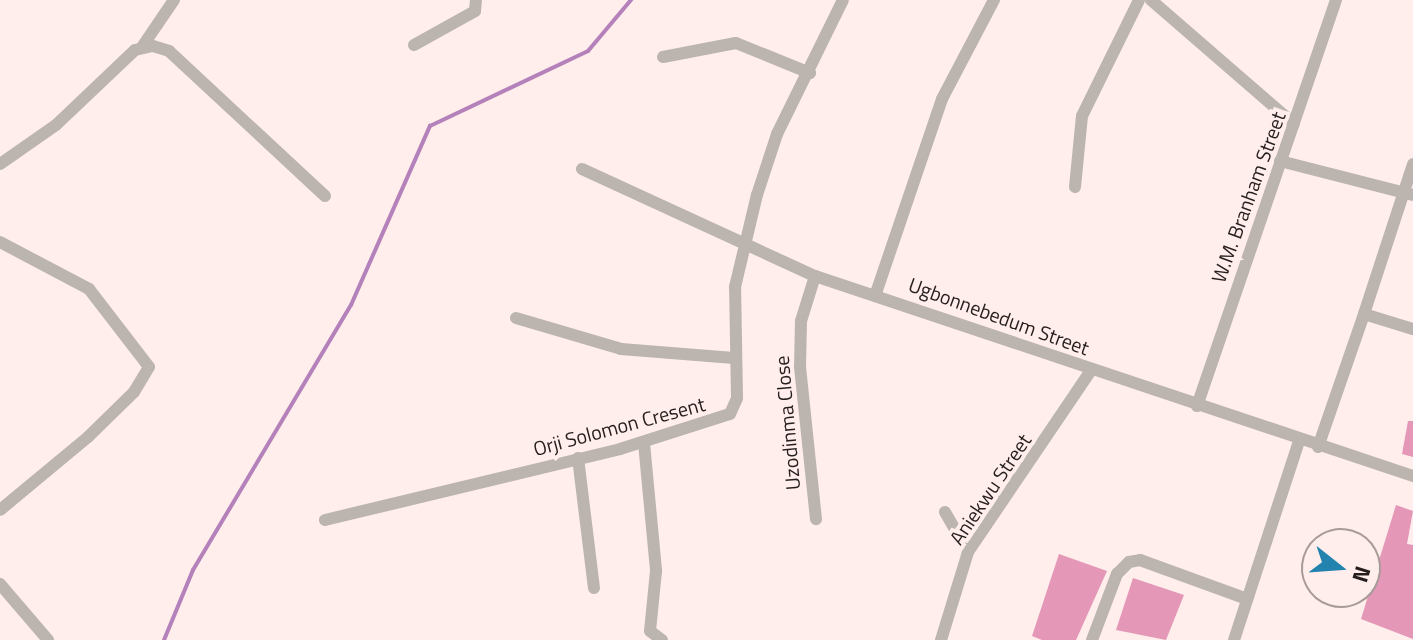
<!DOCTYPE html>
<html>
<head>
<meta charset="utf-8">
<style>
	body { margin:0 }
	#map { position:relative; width:1413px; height:640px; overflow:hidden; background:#ffeeec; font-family:"Titillium Web",sans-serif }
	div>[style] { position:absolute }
	.stream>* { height:4px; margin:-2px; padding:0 2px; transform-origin:2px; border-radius:2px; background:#b481ba }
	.building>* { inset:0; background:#e497b7 }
	.street>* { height:12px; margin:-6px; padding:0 6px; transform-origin:6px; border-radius:6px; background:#bbb4af }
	span { translate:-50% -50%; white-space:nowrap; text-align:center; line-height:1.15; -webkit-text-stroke:8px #ffeeec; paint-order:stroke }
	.street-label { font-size:20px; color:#251e1d }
	.north { position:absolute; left:1301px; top:528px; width:80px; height:80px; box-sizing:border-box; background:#ffeeec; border:2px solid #a89b99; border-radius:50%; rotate:107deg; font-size:22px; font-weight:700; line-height:32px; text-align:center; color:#251e1d }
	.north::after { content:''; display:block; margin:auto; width:28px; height:36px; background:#2283ae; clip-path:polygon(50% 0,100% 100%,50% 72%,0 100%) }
</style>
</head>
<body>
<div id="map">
	<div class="stream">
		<div style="left:164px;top:640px;width:76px;rotate:-67.5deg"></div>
		<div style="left:193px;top:570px;width:309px;rotate:-59.2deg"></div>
		<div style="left:351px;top:305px;width:196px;rotate:-66.2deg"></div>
		<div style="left:430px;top:126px;width:175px;rotate:-25.4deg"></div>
		<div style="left:588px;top:51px;width:67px;rotate:-49.9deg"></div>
	</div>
	<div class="building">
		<div style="clip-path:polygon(1408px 421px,1413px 421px,1413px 457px,1402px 454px)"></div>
		<div style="clip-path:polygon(1396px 505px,1413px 511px,1407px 544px,1413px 545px,1413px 639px,1361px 619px)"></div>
		<div style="clip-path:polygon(1059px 554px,1107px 571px,1076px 640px,1042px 640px,1032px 636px)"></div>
		<div style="clip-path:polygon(1133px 578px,1184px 595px,1166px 640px,1116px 630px)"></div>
	</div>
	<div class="street">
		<div style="left:1151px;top:0;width:189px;rotate:40.9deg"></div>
		<div style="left:414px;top:45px;width:70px;rotate:-29.1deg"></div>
		<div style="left:475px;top:11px;width:11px;rotate:-85deg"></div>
		<div style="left:142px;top:47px;width:57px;rotate:-55.8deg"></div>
		<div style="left:663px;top:57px;width:74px;rotate:-10.9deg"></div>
		<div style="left:736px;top:43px;width:80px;rotate:22.1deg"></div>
		<div style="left:1280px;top:161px;width:137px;rotate:14.3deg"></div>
		<div style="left:0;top:164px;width:68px;rotate:-34.9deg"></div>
		<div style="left:56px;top:125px;width:109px;rotate:-43.5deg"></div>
		<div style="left:135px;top:50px;width:18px;rotate:-13deg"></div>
		<div style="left:153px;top:46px;width:17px;rotate:17deg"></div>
		<div style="left:169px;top:51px;width:213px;rotate:42.9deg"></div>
		<div style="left:1413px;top:164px;width:158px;rotate:108.1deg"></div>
		<div style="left:1364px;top:314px;width:51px;rotate:17deg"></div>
		<div style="left:582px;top:169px;width:256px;rotate:24.7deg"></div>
		<div style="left:815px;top:276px;width:631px;rotate:18.49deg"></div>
		<div style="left:1075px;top:187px;width:71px;rotate:-84.4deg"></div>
		<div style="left:1082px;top:116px;width:129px;rotate:-63.8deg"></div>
		<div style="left:0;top:242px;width:101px;rotate:27.8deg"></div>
		<div style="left:89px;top:289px;width:98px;rotate:52.4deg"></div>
		<div style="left:149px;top:367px;width:29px;rotate:121deg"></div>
		<div style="left:134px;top:392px;width:64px;rotate:135.6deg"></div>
		<div style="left:88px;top:437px;width:114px;rotate:140.3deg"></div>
		<div style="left:815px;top:276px;width:47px;rotate:107.3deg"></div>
		<div style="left:801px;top:321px;width:46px;rotate:91.2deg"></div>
		<div style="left:800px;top:367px;width:153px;rotate:84deg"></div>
		<div style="left:876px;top:293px;width:205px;rotate:-71.2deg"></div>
		<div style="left:942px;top:99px;width:112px;rotate:-62.3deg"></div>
		<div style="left:516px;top:318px;width:109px;rotate:16.4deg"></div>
		<div style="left:621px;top:349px;width:113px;rotate:4.6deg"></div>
		<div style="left:1197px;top:406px;width:429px;rotate:-71.1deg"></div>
		<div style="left:644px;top:443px;width:129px;rotate:84.6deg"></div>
		<div style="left:656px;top:571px;width:60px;rotate:95.7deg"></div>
		<div style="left:650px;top:631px;width:15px;rotate:37deg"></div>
		<div style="left:1318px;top:447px;width:141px;rotate:-70.9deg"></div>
		<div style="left:578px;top:458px;width:131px;rotate:83deg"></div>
		<div style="left:945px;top:512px;width:46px;rotate:60.1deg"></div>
		<div style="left:325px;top:520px;width:303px;rotate:-13.5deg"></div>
		<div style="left:620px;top:449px;width:115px;rotate:-17.7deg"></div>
		<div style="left:730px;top:414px;width:17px;rotate:-66deg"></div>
		<div style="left:737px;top:398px;width:111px;rotate:-91deg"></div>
		<div style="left:735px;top:287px;width:95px;rotate:-76.6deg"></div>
		<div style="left:757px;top:195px;width:64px;rotate:-71.8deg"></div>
		<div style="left:777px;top:134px;width:149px;rotate:-63.8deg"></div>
		<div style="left:0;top:584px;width:74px;rotate:49.4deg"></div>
		<div style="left:941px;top:640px;width:92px;rotate:-72.9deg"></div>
		<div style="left:968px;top:552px;width:220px;rotate:-55.9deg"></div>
		<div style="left:1092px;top:640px;width:71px;rotate:-69.3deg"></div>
		<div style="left:1117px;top:574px;width:17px;rotate:-45deg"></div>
		<div style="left:1129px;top:562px;width:11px;rotate:-10deg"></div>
		<div style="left:1140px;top:560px;width:114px;rotate:20deg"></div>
		<div style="left:1234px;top:640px;width:209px;rotate:-71.9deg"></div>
	</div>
	<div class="street-label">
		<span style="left:1248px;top:197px;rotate:-70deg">W.M. Branham Street</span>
		<span style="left:999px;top:316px;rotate:20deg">Ugbonnebedum Street</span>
		<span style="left:787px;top:423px;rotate:-95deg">Uzodinma Close</span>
		<span style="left:619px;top:426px;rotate:-15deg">Orji Solomon Cresent</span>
		<span style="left:990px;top:489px;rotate:-56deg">Aniekwu Street</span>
	</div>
	<div class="north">N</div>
</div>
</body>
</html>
